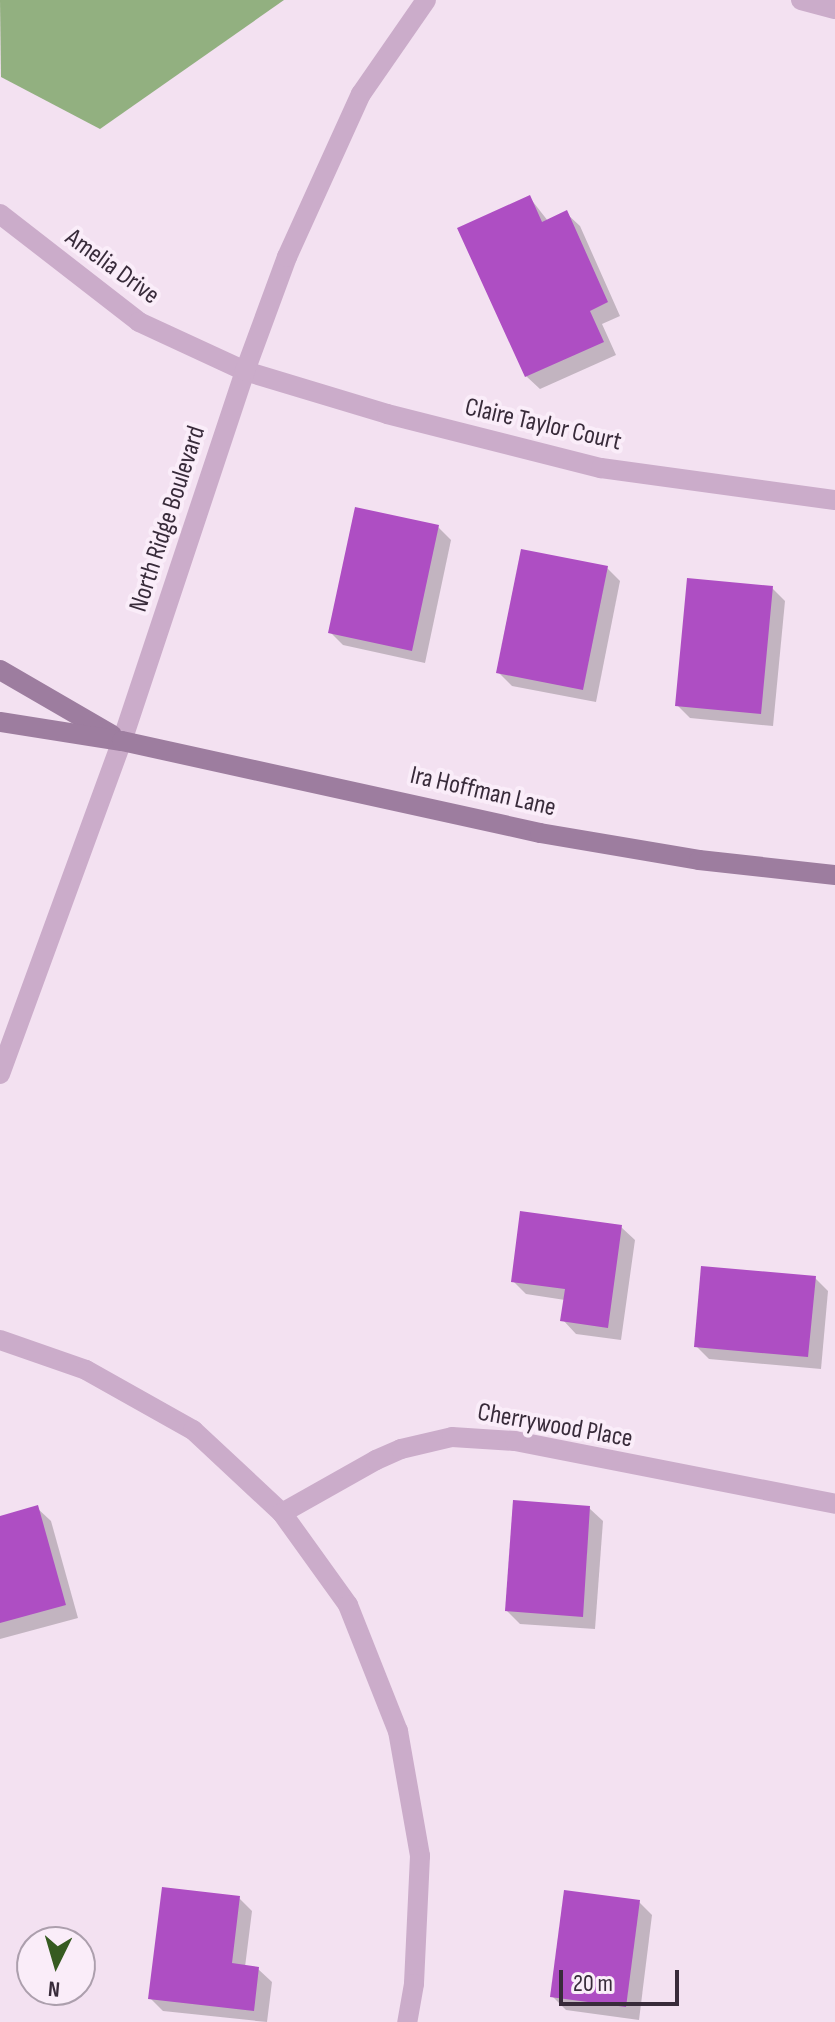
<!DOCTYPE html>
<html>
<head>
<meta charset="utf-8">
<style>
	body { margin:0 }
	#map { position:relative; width:835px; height:2022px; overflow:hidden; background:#f3e1f1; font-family:"Sofia Sans Condensed",sans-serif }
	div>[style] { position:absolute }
	.water>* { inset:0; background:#92b080 }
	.shadow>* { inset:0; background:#0003 }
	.building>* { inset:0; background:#ae4ec3 }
	.street>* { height:20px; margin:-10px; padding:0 10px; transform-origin:10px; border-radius:10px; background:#cbacca }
	.secondary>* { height:20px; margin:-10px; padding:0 10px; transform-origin:10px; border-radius:10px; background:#9d7d9f }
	span { translate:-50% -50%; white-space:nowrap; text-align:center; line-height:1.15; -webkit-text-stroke:8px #faedf9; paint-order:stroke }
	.street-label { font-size:26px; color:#382b3a }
	.north { position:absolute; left:16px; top:1926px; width:80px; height:80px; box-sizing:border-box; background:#faedf9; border:2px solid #ac9fad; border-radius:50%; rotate:185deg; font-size:22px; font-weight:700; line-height:32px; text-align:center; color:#382b3a }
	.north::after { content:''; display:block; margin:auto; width:28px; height:36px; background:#365b21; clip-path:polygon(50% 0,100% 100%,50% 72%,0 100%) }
	.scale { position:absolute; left:559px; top:1970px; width:120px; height:36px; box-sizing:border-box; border:4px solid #382b3a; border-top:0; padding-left:10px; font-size:24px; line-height:28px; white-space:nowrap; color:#382b3a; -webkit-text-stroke:6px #faedf9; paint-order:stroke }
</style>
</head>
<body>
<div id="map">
	<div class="water">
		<div style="clip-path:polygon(0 0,284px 0,100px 129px,1px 77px)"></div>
	</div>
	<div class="shadow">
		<div style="clip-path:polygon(530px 198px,548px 221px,566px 213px,580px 226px,620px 316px,602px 324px,616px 355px,540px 389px,526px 376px)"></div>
		<div style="clip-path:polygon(438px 527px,451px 540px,425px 663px,343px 645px,330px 632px)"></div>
		<div style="clip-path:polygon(607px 568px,620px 581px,596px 702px,512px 686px,498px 672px)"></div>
		<div style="clip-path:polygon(772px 588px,785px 601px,773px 726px,690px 718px,677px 705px)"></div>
		<div style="clip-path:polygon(621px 1227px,635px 1240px,621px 1340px,576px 1334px,563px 1320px,565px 1300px,526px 1294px,513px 1281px)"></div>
		<div style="clip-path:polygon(815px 1278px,828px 1291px,821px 1369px,709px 1359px,696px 1346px)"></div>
		<div style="clip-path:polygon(37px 1508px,51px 1521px,78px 1618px,0 1639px,0 1518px)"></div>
		<div style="clip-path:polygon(589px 1508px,603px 1521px,595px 1629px,520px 1624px,507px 1611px)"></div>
		<div style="clip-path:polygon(239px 1898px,252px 1911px,245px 1967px,258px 1969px,272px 1982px,267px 2022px,163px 2011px,150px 1998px)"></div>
		<div style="clip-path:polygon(639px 1902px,652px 1915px,639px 2020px,566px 2010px,553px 1997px)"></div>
	</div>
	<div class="building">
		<div style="clip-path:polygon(530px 195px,542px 222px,567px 210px,608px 302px,590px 311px,604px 342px,525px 377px,457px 228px)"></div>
		<div style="clip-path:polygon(355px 507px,439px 525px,412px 651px,328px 633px)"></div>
		<div style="clip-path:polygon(521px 549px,608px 566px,583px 690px,496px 673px)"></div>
		<div style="clip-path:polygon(687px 578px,773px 586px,761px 714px,675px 706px)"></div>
		<div style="clip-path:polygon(520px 1211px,622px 1225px,608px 1328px,560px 1321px,565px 1289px,511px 1282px)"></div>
		<div style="clip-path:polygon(701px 1266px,816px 1276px,808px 1357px,694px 1347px)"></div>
		<div style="clip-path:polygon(513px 1500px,590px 1506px,583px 1617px,505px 1611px)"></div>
		<div style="clip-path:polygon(38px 1505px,66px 1605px,0 1623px,0 1516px)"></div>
		<div style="clip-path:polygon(162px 1887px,240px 1896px,232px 1963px,259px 1967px,254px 2011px,148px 1999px)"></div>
		<div style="clip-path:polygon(564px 1890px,640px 1900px,626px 2007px,550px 1997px)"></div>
	</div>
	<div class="street">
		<div style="left:801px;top:0;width:35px;rotate:15deg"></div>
		<div style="left:0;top:214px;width:176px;rotate:37.8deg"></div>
		<div style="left:139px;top:322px;width:117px;rotate:24.8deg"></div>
		<div style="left:245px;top:371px;width:148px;rotate:16.8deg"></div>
		<div style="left:387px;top:414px;width:221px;rotate:14.2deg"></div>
		<div style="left:601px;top:468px;width:236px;rotate:7.8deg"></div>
		<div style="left:0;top:1074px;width:355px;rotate:-69.9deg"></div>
		<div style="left:122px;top:741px;width:390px;rotate:-71.6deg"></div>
		<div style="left:245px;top:371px;width:121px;rotate:-69.8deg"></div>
		<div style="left:287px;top:257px;width:179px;rotate:-65.6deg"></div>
		<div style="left:361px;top:94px;width:114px;rotate:-55.3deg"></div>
		<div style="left:0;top:1340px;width:91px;rotate:19.2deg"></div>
		<div style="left:86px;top:1370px;width:123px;rotate:29.3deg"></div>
		<div style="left:193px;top:1430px;width:122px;rotate:43deg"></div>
		<div style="left:282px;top:1513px;width:113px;rotate:54.3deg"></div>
		<div style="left:348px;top:1605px;width:136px;rotate:68.4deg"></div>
		<div style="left:398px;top:1731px;width:127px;rotate:80deg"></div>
		<div style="left:420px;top:1856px;width:128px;rotate:92.7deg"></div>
		<div style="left:414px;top:1984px;width:39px;rotate:100deg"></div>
		<div style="left:282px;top:1513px;width:108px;rotate:-29.4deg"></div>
		<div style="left:376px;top:1460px;width:27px;rotate:-24deg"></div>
		<div style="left:401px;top:1449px;width:52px;rotate:-13.2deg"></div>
		<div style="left:452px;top:1437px;width:63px;rotate:3.6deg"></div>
		<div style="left:515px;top:1441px;width:326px;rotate:11.1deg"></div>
	</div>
	<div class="secondary">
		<div style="left:0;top:670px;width:129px;rotate:30.1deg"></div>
		<div style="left:0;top:722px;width:123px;rotate:8.9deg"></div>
		<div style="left:122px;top:741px;width:428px;rotate:12.4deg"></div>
		<div style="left:540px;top:833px;width:161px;rotate:9.6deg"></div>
		<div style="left:699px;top:860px;width:137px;rotate:6.3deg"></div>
	</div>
	<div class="street-label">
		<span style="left:112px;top:267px;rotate:36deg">Amelia Drive</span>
		<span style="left:543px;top:425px;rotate:13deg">Claire Taylor Court</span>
		<span style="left:168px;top:519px;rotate:-72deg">North Ridge Boulevard</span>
		<span style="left:483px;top:792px;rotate:13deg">Ira Hoffman Lane</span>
		<span style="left:555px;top:1426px;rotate:10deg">Cherrywood Place</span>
	</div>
	<div class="north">N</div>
	<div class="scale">20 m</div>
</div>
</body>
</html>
